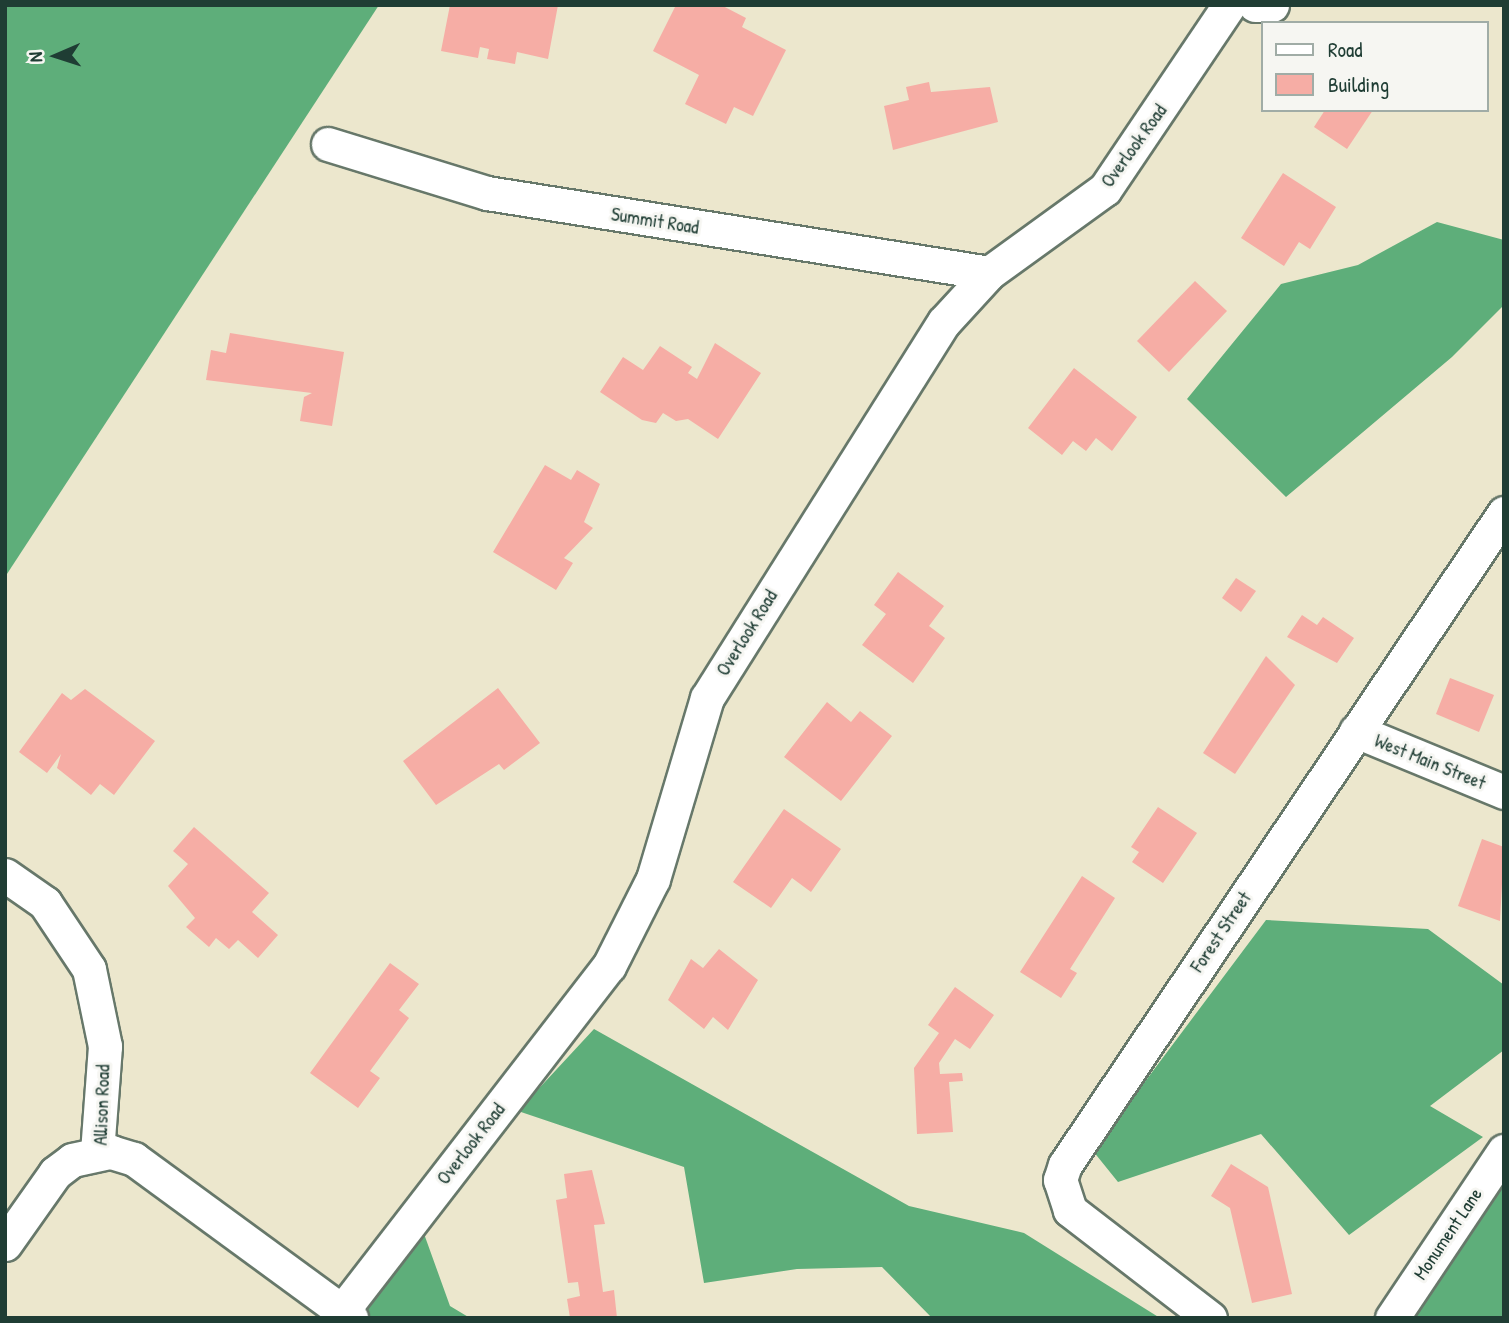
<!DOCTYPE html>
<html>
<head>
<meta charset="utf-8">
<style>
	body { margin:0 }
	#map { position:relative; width:1509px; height:1323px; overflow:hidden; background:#ece7cd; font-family:"Patrick Hand",sans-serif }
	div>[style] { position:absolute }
	.forest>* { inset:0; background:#5eae7a }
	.building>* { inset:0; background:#f6ada5 }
	.roads { filter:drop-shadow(2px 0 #67786a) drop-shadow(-2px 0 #67786a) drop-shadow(0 2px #67786a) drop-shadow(0 -2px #67786a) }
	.street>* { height:33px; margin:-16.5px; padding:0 16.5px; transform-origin:16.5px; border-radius:16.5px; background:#fff }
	span { translate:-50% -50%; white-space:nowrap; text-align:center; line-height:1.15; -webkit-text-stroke:6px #f6f6f2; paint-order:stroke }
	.street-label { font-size:19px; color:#1f3d34 }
	.frame { position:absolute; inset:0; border:7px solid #1f3d34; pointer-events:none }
	.legend { position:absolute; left:1261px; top:21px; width:228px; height:91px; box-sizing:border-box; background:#f6f6f2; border:2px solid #a0aca6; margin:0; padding:9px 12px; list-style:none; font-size:21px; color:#1f3d34 }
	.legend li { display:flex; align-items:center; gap:14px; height:35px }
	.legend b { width:35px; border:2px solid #a0aca6 }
	.north { position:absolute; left:21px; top:21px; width:70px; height:70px; -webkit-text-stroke:5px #f6f6f2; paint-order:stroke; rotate:267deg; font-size:19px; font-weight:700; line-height:28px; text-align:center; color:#1f3d34 }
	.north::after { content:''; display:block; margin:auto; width:24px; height:32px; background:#1f3d34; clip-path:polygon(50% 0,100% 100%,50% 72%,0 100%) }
</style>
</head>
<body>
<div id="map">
	<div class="forest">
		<div style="clip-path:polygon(5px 5px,379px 5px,5px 577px)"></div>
		<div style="clip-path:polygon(1437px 222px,1504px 240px,1504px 305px,1452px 357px,1286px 497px,1187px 399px,1281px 284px,1358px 265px)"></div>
		<div style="clip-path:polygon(1266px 920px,1428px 929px,1504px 985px,1504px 1050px,1430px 1106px,1483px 1137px,1349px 1235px,1261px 1134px,1118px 1182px,1093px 1151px)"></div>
		<div style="clip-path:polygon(594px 1029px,909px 1206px,1024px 1233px,1160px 1318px,932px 1318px,882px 1267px,797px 1269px,704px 1283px,684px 1167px,518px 1111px)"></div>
		<div style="clip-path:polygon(1504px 1183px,1504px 1318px,1405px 1318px,1421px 1288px)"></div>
		<div style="clip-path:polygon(423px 1231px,450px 1306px,470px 1318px,371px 1318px,358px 1308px)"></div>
	</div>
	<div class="building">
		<div style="clip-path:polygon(450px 5px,558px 5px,548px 59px,517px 52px,515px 64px,487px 59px,489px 49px,480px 47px,478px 58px,441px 51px)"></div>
		<div style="clip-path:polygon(676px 5px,721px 5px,746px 18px,742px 27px,786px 50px,753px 116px,734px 107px,726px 124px,685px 104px,699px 75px,653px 51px)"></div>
		<div style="clip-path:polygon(929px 82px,931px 92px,990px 87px,998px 122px,893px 150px,884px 106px,909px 100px,906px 87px)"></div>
		<div style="clip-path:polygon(1325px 110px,1373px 110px,1347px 149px,1314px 127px)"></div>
		<div style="clip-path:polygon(1283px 173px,1336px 207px,1310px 249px,1299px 242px,1284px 266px,1241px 238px)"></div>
		<div style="clip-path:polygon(1195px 281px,1227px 311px,1169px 372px,1137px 341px)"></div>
		<div style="clip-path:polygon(230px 333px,344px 352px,332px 426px,300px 421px,304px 397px,312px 393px,206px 380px,211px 350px,226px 353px)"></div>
		<div style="clip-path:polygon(715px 343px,761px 373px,718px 439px,688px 419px,676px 421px,663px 413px,656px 423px,642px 420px,600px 392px,623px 357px,643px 370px,660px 346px,692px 367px,688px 373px,697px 379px)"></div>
		<div style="clip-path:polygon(1074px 368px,1137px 417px,1112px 451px,1096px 438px,1086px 451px,1073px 441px,1062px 455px,1028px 428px)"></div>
		<div style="clip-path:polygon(545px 465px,571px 480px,577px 470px,600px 484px,584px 522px,593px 528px,564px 558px,573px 563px,556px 590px,493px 552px)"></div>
		<div style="clip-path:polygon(898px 572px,944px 606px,929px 626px,945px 638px,913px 683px,862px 645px,886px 614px,874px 605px)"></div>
		<div style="clip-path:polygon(1236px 578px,1256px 591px,1241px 612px,1222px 598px)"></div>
		<div style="clip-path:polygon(1302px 615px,1317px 625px,1323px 617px,1354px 638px,1337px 663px,1287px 637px)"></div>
		<div style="clip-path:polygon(1266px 656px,1295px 685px,1235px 774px,1203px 753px)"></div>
		<div style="clip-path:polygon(1450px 678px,1494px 695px,1479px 732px,1436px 714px)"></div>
		<div style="clip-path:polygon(498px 688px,540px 743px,504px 770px,499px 764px,436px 805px,403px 761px)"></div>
		<div style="clip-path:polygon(85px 689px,155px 741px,114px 795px,100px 784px,91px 795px,57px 768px,61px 754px,47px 773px,19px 752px,62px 693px,71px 700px)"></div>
		<div style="clip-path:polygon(827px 702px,851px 722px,860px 711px,892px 736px,841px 801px,784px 757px)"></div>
		<div style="clip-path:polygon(1158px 807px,1197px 833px,1163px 883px,1132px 862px,1139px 852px,1131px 847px)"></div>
		<div style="clip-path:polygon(784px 809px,841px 849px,811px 892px,792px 878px,771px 908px,733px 882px)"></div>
		<div style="clip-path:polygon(194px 827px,269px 893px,252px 912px,278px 935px,258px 958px,238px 940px,229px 949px,216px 938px,209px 947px,186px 927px,195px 918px,168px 886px,188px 864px,173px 851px)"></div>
		<div style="clip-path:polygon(1482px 839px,1504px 847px,1500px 921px,1458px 906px)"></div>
		<div style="clip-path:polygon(1082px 876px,1115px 898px,1070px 969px,1077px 973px,1061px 998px,1020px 972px)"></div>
		<div style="clip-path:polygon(719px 949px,758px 980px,728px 1030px,713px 1017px,704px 1029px,668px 1000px,691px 959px,703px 968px)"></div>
		<div style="clip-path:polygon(390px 963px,419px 984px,399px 1010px,409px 1018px,370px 1071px,380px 1078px,358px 1108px,310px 1073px)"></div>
		<div style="clip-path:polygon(955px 987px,994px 1015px,970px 1049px,955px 1039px,939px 1063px,940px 1074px,962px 1073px,963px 1081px,949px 1082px,953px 1132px,917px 1134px,914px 1068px,939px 1033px,928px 1025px)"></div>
		<div style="clip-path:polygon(1231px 1164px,1268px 1187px,1292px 1294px,1252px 1303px,1230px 1208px,1211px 1196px)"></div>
		<div style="clip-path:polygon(592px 1170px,605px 1224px,594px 1225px,603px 1292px,614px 1290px,617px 1318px,570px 1318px,567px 1299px,580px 1296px,578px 1282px,568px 1283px,556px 1200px,567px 1198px,564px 1174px)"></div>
	</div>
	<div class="roads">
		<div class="street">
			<div style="left:1255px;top:5px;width:17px"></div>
			<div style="left:328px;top:144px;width:166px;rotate:17.1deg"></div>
			<div style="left:487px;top:193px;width:508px;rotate:9.05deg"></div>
			<div style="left:1356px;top:731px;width:160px;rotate:22.4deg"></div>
			<div style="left:5px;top:875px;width:49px;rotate:35deg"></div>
			<div style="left:45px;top:903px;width:79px;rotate:56.3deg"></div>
			<div style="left:89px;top:969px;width:79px;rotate:78.3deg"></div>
			<div style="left:105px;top:1046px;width:107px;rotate:94.3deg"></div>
			<div style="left:5px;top:1244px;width:87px;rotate:-54.8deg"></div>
			<div style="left:55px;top:1173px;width:21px;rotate:-37deg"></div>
			<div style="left:72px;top:1160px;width:40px;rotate:-12deg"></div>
			<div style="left:111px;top:1152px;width:24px;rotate:17deg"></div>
			<div style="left:134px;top:1159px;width:269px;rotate:36.2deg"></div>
			<div style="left:342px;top:1311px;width:436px;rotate:-52.3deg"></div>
			<div style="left:609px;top:966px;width:97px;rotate:-63.2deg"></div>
			<div style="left:653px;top:879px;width:189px;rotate:-73.4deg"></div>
			<div style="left:707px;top:698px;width:444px;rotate:-57.8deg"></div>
			<div style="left:944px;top:322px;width:67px;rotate:-47.4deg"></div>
			<div style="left:989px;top:273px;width:143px;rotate:-35.9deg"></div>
			<div style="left:1105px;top:189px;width:222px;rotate:-56deg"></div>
			<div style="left:1210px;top:1318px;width:177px;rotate:-142.4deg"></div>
			<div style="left:1070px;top:1210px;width:32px;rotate:-108deg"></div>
			<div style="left:1060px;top:1180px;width:16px;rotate:-72deg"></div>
			<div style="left:1065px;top:1165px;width:786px;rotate:-56.05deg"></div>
			<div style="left:1392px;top:1318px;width:201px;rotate:-56.2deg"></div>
		</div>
	</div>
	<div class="street-label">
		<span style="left:1134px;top:146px;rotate:-54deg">Overlook Road</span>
		<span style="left:655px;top:221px;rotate:9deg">Summit Road</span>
		<span style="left:747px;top:633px;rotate:-58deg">Overlook Road</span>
		<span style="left:1430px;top:762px;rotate:22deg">West Main Street</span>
		<span style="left:1221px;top:932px;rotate:-56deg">Forest Street</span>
		<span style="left:102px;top:1105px;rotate:-88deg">Allison Road</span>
		<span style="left:471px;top:1144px;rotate:-52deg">Overlook Road</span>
		<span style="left:1448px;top:1234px;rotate:-56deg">Monument Lane</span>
	</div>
	<div class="frame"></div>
	<ul class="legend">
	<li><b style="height:9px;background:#fff"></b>Road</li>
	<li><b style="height:19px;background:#f6ada5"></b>Building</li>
	</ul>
	<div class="north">N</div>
</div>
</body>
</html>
